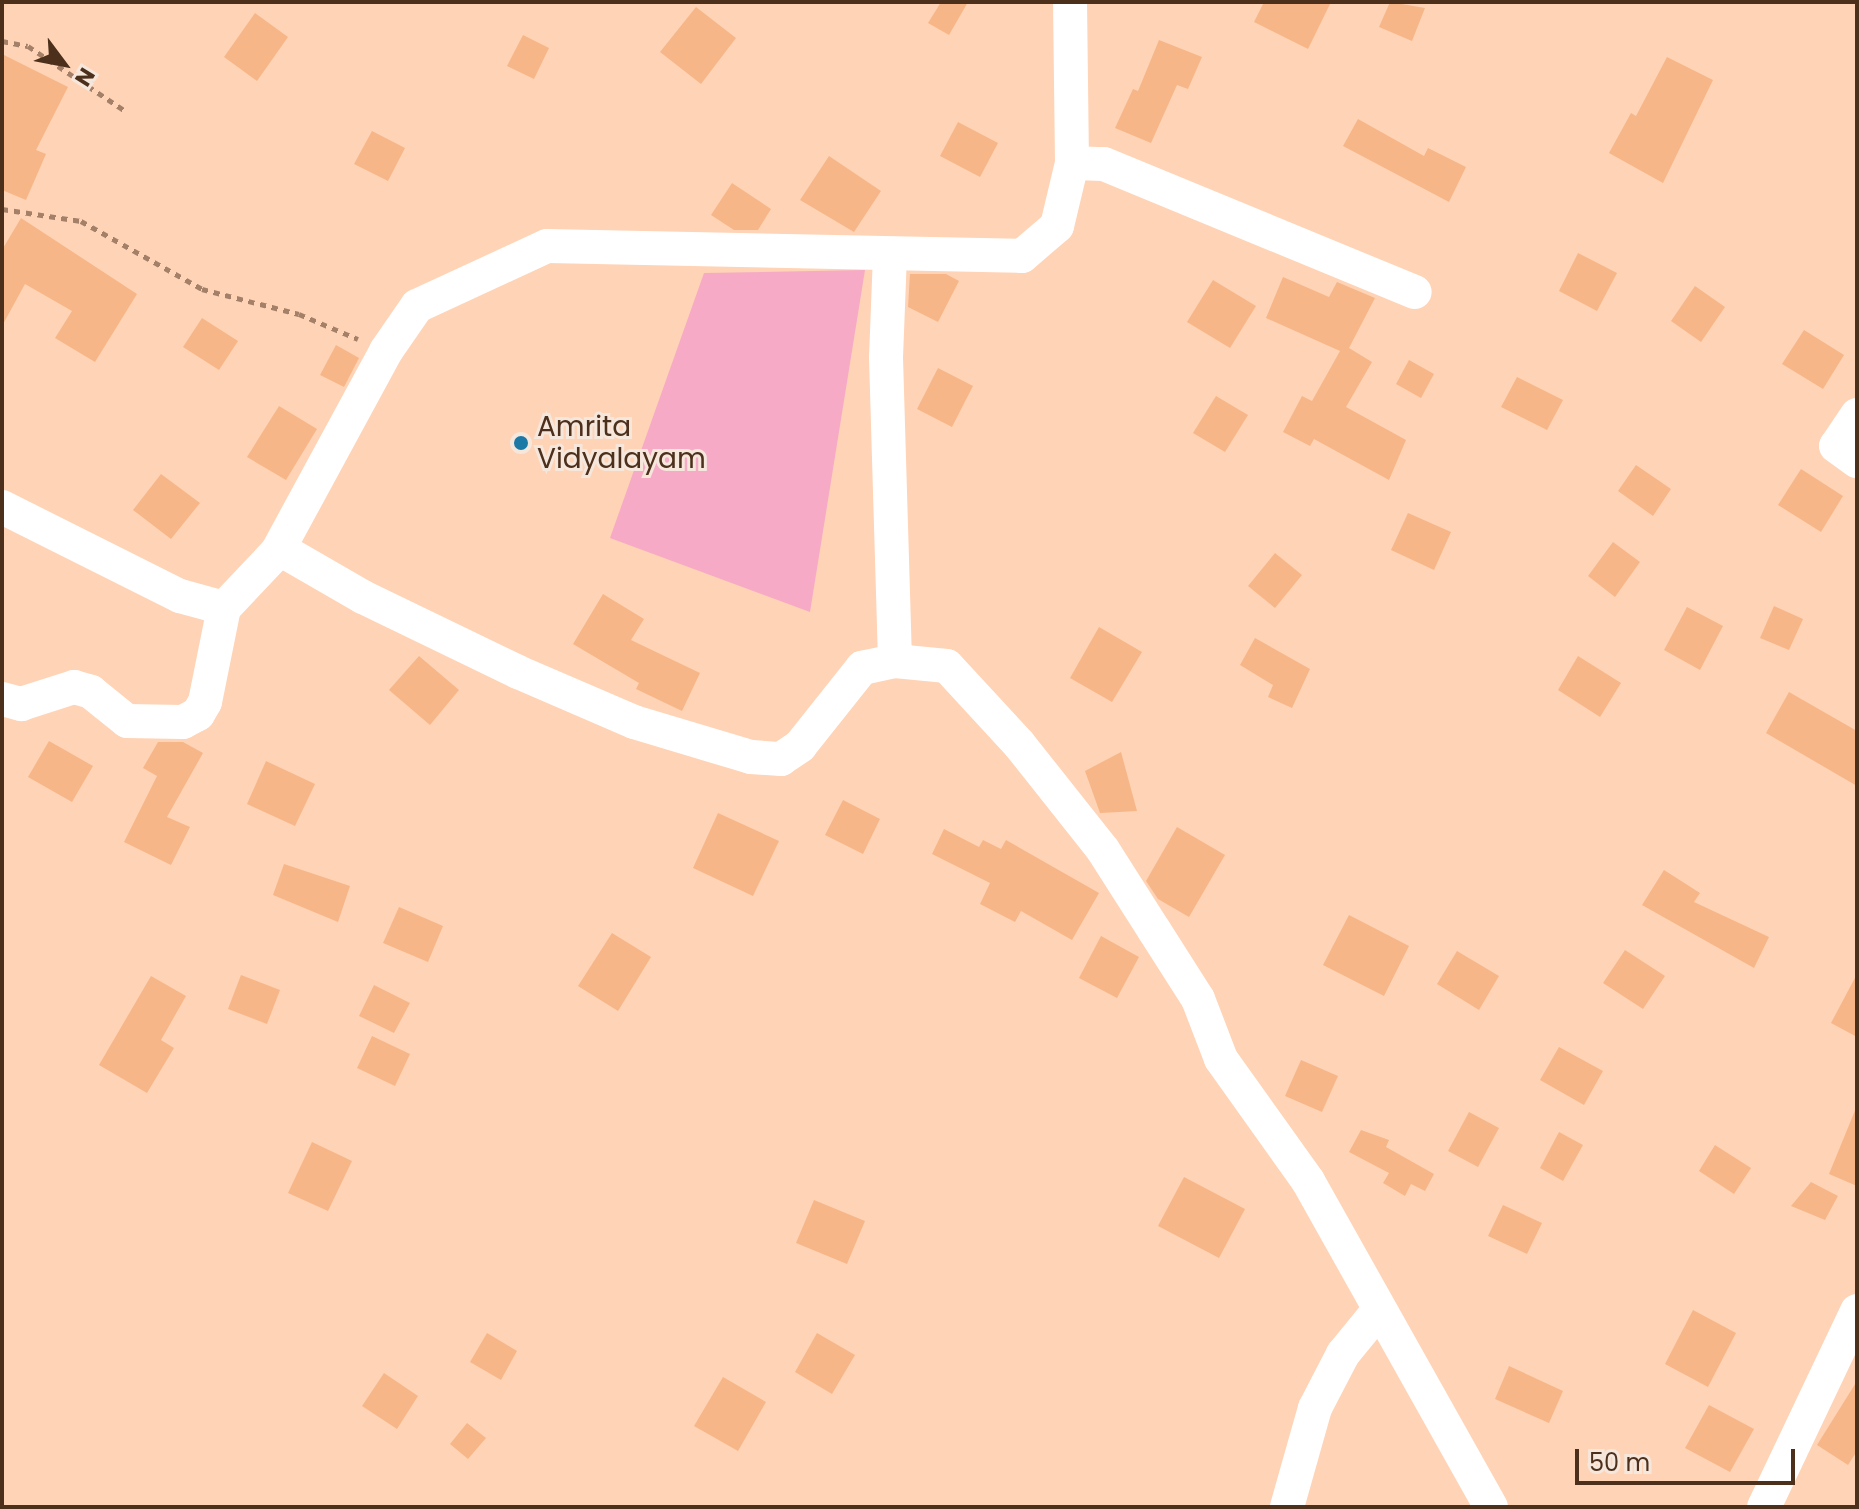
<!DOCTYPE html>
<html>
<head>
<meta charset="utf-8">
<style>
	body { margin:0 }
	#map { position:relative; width:1859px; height:1509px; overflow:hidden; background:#ffd3b5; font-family:Poppins,sans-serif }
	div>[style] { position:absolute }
	.green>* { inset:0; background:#f6aac5 }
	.building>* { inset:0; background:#f7b688 }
	.path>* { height:5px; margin-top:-2.5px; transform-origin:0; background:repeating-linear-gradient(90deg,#a58068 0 6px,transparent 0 12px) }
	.minor>* { height:34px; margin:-17px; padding:0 17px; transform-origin:17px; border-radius:17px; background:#fff }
	.dots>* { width:22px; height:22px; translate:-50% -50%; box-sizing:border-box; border:4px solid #f6e7dd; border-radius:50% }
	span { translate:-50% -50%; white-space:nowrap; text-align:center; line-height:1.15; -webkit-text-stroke:6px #f6e7dd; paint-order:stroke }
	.poi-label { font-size:28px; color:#4d301c }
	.left { translate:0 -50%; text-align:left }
	.frame { position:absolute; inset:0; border:4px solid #4d301c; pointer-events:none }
	.north { position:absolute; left:24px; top:24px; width:80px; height:80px; -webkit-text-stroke:6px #f6e7dd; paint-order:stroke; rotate:122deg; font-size:22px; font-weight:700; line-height:32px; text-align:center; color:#4d301c }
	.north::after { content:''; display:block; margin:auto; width:28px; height:36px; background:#4d301c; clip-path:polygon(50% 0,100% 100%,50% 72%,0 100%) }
	.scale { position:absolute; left:1575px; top:1449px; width:220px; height:36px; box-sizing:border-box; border:4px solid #4d301c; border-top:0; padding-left:10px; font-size:24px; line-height:28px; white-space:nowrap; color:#4d301c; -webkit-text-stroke:6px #f6e7dd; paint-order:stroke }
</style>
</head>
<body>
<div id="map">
	<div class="green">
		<div style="clip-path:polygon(865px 270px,810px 612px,610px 538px,704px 273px)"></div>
	</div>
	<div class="building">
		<div style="clip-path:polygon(941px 2px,968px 2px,949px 35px,928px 23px)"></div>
		<div style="clip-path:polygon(1264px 2px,1331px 2px,1308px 49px,1254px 22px)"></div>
		<div style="clip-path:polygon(1390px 2px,1425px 8px,1412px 41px,1379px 27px)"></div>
		<div style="clip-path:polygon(696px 7px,736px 38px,701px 84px,660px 52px)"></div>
		<div style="clip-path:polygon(255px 13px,288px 37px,257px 81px,224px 57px)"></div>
		<div style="clip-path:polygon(523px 35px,549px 48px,534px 79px,507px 66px)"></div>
		<div style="clip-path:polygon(1159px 40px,1202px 57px,1188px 89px,1177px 85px,1151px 143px,1115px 128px,1133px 89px,1138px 91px)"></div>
		<div style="clip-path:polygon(2px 54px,68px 87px,36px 150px,46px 154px,26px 200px,2px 190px)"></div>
		<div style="clip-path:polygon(1667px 57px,1713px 80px,1663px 183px,1609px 153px,1631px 113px,1636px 116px)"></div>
		<div style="clip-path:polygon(1358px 119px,1424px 156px,1428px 148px,1466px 167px,1449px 202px,1343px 146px)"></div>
		<div style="clip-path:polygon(958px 122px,998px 143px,980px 177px,940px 156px)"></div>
		<div style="clip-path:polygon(372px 131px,405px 148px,388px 181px,354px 164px)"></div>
		<div style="clip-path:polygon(829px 156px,881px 191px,854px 232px,800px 200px)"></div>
		<div style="clip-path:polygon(732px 183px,771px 209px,758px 230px,734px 230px,711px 215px)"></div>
		<div style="clip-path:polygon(21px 218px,137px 294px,95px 362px,55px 338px,72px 311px,25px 284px,2px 326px,2px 250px)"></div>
		<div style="clip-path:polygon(1578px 253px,1617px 273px,1597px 311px,1559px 291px)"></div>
		<div style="clip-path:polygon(946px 274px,959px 281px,938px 322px,908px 307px,910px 274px)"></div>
		<div style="clip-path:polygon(1283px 277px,1329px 297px,1337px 282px,1375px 298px,1349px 348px,1372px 362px,1346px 407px,1406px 440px,1389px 480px,1314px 439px,1310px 446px,1283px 432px,1302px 396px,1312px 401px,1340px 351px,1266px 318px)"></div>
		<div style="clip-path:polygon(1213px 280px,1256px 306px,1230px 348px,1187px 322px)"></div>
		<div style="clip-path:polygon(1695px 286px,1725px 307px,1701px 342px,1671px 321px)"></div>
		<div style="clip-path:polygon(202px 318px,238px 341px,219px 370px,183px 347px)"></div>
		<div style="clip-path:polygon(1804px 330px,1844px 355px,1823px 389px,1782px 364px)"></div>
		<div style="clip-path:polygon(336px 345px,359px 358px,344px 387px,320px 375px)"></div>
		<div style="clip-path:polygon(1409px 360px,1434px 374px,1421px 398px,1396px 384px)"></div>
		<div style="clip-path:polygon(938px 368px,973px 386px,952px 427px,917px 409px)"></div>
		<div style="clip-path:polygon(1517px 377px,1563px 400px,1547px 430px,1501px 407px)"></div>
		<div style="clip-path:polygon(1216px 396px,1248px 415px,1225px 452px,1193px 433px)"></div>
		<div style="clip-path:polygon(279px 406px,317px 429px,286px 480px,247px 457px)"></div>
		<div style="clip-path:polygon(1636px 465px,1671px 489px,1653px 516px,1618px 491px)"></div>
		<div style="clip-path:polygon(1801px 469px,1843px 496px,1821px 532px,1778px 505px)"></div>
		<div style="clip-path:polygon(161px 474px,200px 503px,171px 539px,133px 510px)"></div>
		<div style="clip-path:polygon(1408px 513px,1451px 532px,1434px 570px,1391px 550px)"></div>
		<div style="clip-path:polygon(1613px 542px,1640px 562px,1615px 597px,1588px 576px)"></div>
		<div style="clip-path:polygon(1275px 553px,1302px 575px,1275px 608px,1248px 586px)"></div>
		<div style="clip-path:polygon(603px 594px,644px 619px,631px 640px,700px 673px,682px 711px,636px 689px,639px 683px,573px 644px)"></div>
		<div style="clip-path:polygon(1774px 606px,1803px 619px,1789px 650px,1760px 638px)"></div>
		<div style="clip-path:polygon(1687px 607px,1723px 626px,1700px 670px,1664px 650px)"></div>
		<div style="clip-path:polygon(1099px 627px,1142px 652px,1112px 702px,1070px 678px)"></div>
		<div style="clip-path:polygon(1255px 638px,1310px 669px,1292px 708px,1268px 697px,1273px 685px,1240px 665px)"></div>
		<div style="clip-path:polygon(419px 656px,459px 690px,430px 725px,389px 690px)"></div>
		<div style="clip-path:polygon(1578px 656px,1621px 683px,1600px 717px,1558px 690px)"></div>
		<div style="clip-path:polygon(1789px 692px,1857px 731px,1857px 786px,1766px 733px)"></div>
		<div style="clip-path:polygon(49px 741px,93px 766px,72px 802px,28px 777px)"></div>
		<div style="clip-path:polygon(158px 742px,183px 742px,203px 753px,167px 817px,190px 827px,171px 865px,124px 842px,157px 776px,143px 768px)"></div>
		<div style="clip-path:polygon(1121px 752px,1137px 811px,1100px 813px,1085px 771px)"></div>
		<div style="clip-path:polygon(266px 761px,315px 784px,295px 826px,247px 804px)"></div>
		<div style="clip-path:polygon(843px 800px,880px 819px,863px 854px,825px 835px)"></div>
		<div style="clip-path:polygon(718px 813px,779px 841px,753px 896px,693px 868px)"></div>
		<div style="clip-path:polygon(1177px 827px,1225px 855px,1189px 917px,1158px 899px,1146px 881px)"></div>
		<div style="clip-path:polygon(944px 829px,979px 847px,983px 840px,1001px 849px,1006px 840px,1099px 893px,1072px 940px,1021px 911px,1015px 922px,980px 904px,990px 883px,932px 854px)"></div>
		<div style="clip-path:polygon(284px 864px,350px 886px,338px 922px,273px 895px)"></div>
		<div style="clip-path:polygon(1664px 870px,1700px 893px,1694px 902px,1769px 937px,1754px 968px,1642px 905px)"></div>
		<div style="clip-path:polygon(399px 907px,443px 926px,428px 962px,383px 943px)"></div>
		<div style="clip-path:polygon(1349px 915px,1409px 946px,1384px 996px,1323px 965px)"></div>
		<div style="clip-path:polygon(612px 933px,651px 957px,618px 1011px,578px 986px)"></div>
		<div style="clip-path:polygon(1101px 936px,1139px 957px,1117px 998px,1079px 978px)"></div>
		<div style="clip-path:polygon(1625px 950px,1665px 976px,1643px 1009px,1603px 983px)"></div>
		<div style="clip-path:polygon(1457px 951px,1499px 976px,1479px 1010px,1437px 984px)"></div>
		<div style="clip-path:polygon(1857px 974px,1857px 1037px,1831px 1023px)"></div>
		<div style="clip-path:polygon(241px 975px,280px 990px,267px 1024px,228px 1009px)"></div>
		<div style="clip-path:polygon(151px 976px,186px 996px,161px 1040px,174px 1048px,147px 1093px,99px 1065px)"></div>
		<div style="clip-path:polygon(374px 985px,410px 1003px,394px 1033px,359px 1016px)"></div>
		<div style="clip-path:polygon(372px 1036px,410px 1054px,395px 1086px,357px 1068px)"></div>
		<div style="clip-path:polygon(1559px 1047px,1603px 1071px,1584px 1105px,1540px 1080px)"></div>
		<div style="clip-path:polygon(1301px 1060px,1338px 1076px,1322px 1112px,1285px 1096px)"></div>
		<div style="clip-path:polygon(1856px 1108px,1857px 1108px,1857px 1186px,1829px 1174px)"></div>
		<div style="clip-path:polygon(1469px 1112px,1499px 1128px,1478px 1167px,1448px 1151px)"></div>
		<div style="clip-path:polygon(1361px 1130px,1389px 1140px,1386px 1147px,1434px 1174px,1425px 1191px,1411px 1184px,1405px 1196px,1383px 1183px,1389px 1173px,1349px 1152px)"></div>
		<div style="clip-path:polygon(1559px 1132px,1583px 1145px,1563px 1181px,1540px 1168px)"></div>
		<div style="clip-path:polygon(312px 1142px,352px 1161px,328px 1211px,288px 1193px)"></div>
		<div style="clip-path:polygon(1715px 1145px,1751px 1168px,1734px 1194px,1699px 1171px)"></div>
		<div style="clip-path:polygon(1184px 1177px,1245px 1209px,1219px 1258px,1158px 1226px)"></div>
		<div style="clip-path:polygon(1811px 1182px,1838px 1196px,1825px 1220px,1791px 1206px)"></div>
		<div style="clip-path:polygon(814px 1200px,865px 1221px,847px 1264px,796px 1243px)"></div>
		<div style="clip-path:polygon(1503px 1205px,1542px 1223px,1527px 1254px,1488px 1236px)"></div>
		<div style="clip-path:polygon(1693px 1310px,1736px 1333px,1708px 1387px,1665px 1364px)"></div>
		<div style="clip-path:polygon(487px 1333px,517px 1351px,501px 1380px,470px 1362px)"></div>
		<div style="clip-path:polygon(817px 1333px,855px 1355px,832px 1394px,795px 1372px)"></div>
		<div style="clip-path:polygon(1509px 1366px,1563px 1391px,1549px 1423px,1495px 1399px)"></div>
		<div style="clip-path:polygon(384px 1373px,418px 1396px,397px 1429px,362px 1406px)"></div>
		<div style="clip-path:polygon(723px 1377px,766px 1402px,738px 1451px,694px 1426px)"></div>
		<div style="clip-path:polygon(1857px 1381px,1857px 1451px,1848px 1465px,1817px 1445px)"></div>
		<div style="clip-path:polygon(1709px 1405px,1754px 1429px,1730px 1472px,1685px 1448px)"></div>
		<div style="clip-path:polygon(467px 1423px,486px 1438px,468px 1459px,450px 1444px)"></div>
	</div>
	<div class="path">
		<div style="left:2px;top:41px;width:26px;rotate:11deg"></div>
		<div style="left:28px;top:46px;width:115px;rotate:33.7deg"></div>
		<div style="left:2px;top:209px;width:80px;rotate:8.6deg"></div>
		<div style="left:81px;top:221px;width:139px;rotate:29.3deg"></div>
		<div style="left:202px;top:289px;width:100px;rotate:14.5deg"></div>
		<div style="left:299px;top:314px;width:64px;rotate:23deg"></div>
	</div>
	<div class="minor">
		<div style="left:1072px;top:163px;width:32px;rotate:2deg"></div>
		<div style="left:1104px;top:164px;width:336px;rotate:22.4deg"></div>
		<div style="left:890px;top:254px;width:103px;rotate:92.2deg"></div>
		<div style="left:886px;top:357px;width:304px;rotate:88.3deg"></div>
		<div style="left:1857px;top:415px;width:37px;rotate:124deg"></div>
		<div style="left:1836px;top:446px;width:26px;rotate:36deg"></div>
		<div style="left:2px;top:507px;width:199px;rotate:26.6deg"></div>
		<div style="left:180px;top:596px;width:46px;rotate:15.3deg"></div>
		<div style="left:224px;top:608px;width:77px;rotate:-46.6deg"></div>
		<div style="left:277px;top:552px;width:8px"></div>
		<div style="left:285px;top:552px;width:90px;rotate:30deg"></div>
		<div style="left:363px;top:597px;width:172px;rotate:25.8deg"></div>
		<div style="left:518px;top:672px;width:126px;rotate:23.3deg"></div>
		<div style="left:634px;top:722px;width:122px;rotate:16.7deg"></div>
		<div style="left:751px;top:757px;width:30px;rotate:4deg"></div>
		<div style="left:781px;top:759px;width:23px;rotate:-34deg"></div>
		<div style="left:800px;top:746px;width:100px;rotate:-51.5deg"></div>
		<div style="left:862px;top:668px;width:34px;rotate:-12deg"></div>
		<div style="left:895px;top:661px;width:52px;rotate:5.5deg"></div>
		<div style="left:947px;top:666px;width:106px;rotate:47.3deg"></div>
		<div style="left:1019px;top:744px;width:135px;rotate:51.6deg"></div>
		<div style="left:1103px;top:850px;width:95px;rotate:57.5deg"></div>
		<div style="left:1154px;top:930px;width:82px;rotate:57.5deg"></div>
		<div style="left:1198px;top:999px;width:64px;rotate:69deg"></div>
		<div style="left:1221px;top:1059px;width:150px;rotate:54.5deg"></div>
		<div style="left:1308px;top:1181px;width:374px;rotate:60.7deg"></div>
		<div style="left:277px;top:552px;width:229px;rotate:-61.5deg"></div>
		<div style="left:386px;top:351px;width:55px;rotate:-55.4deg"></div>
		<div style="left:417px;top:306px;width:143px;rotate:-24.8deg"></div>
		<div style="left:547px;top:246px;width:475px;rotate:1.2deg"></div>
		<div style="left:1022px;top:256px;width:46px;rotate:-40.6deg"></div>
		<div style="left:1057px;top:226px;width:65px;rotate:-76.6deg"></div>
		<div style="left:1072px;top:163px;width:161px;rotate:-90.7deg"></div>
		<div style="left:2px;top:699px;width:20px;rotate:15deg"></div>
		<div style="left:21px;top:704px;width:56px;rotate:-17.8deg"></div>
		<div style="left:74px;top:687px;width:18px;rotate:16deg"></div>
		<div style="left:91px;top:692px;width:46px;rotate:38.9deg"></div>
		<div style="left:127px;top:721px;width:56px;rotate:1deg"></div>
		<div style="left:183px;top:722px;width:17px;rotate:-28deg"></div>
		<div style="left:198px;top:714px;width:14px;rotate:-60deg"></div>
		<div style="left:205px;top:702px;width:96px;rotate:-78.6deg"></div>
		<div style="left:1287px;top:1507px;width:103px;rotate:-74.2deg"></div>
		<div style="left:1315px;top:1408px;width:61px;rotate:-62.6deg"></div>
		<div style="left:1343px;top:1354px;width:57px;rotate:-50.7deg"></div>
		<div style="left:1764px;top:1507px;width:217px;rotate:-64.6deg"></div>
	</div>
	<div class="dots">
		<div style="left:521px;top:443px;background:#1c79a6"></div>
	</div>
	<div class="poi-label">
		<span class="left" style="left:537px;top:443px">Amrita<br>Vidyalayam</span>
	</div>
	<div class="frame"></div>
	<div class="north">N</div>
	<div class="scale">50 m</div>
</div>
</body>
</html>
